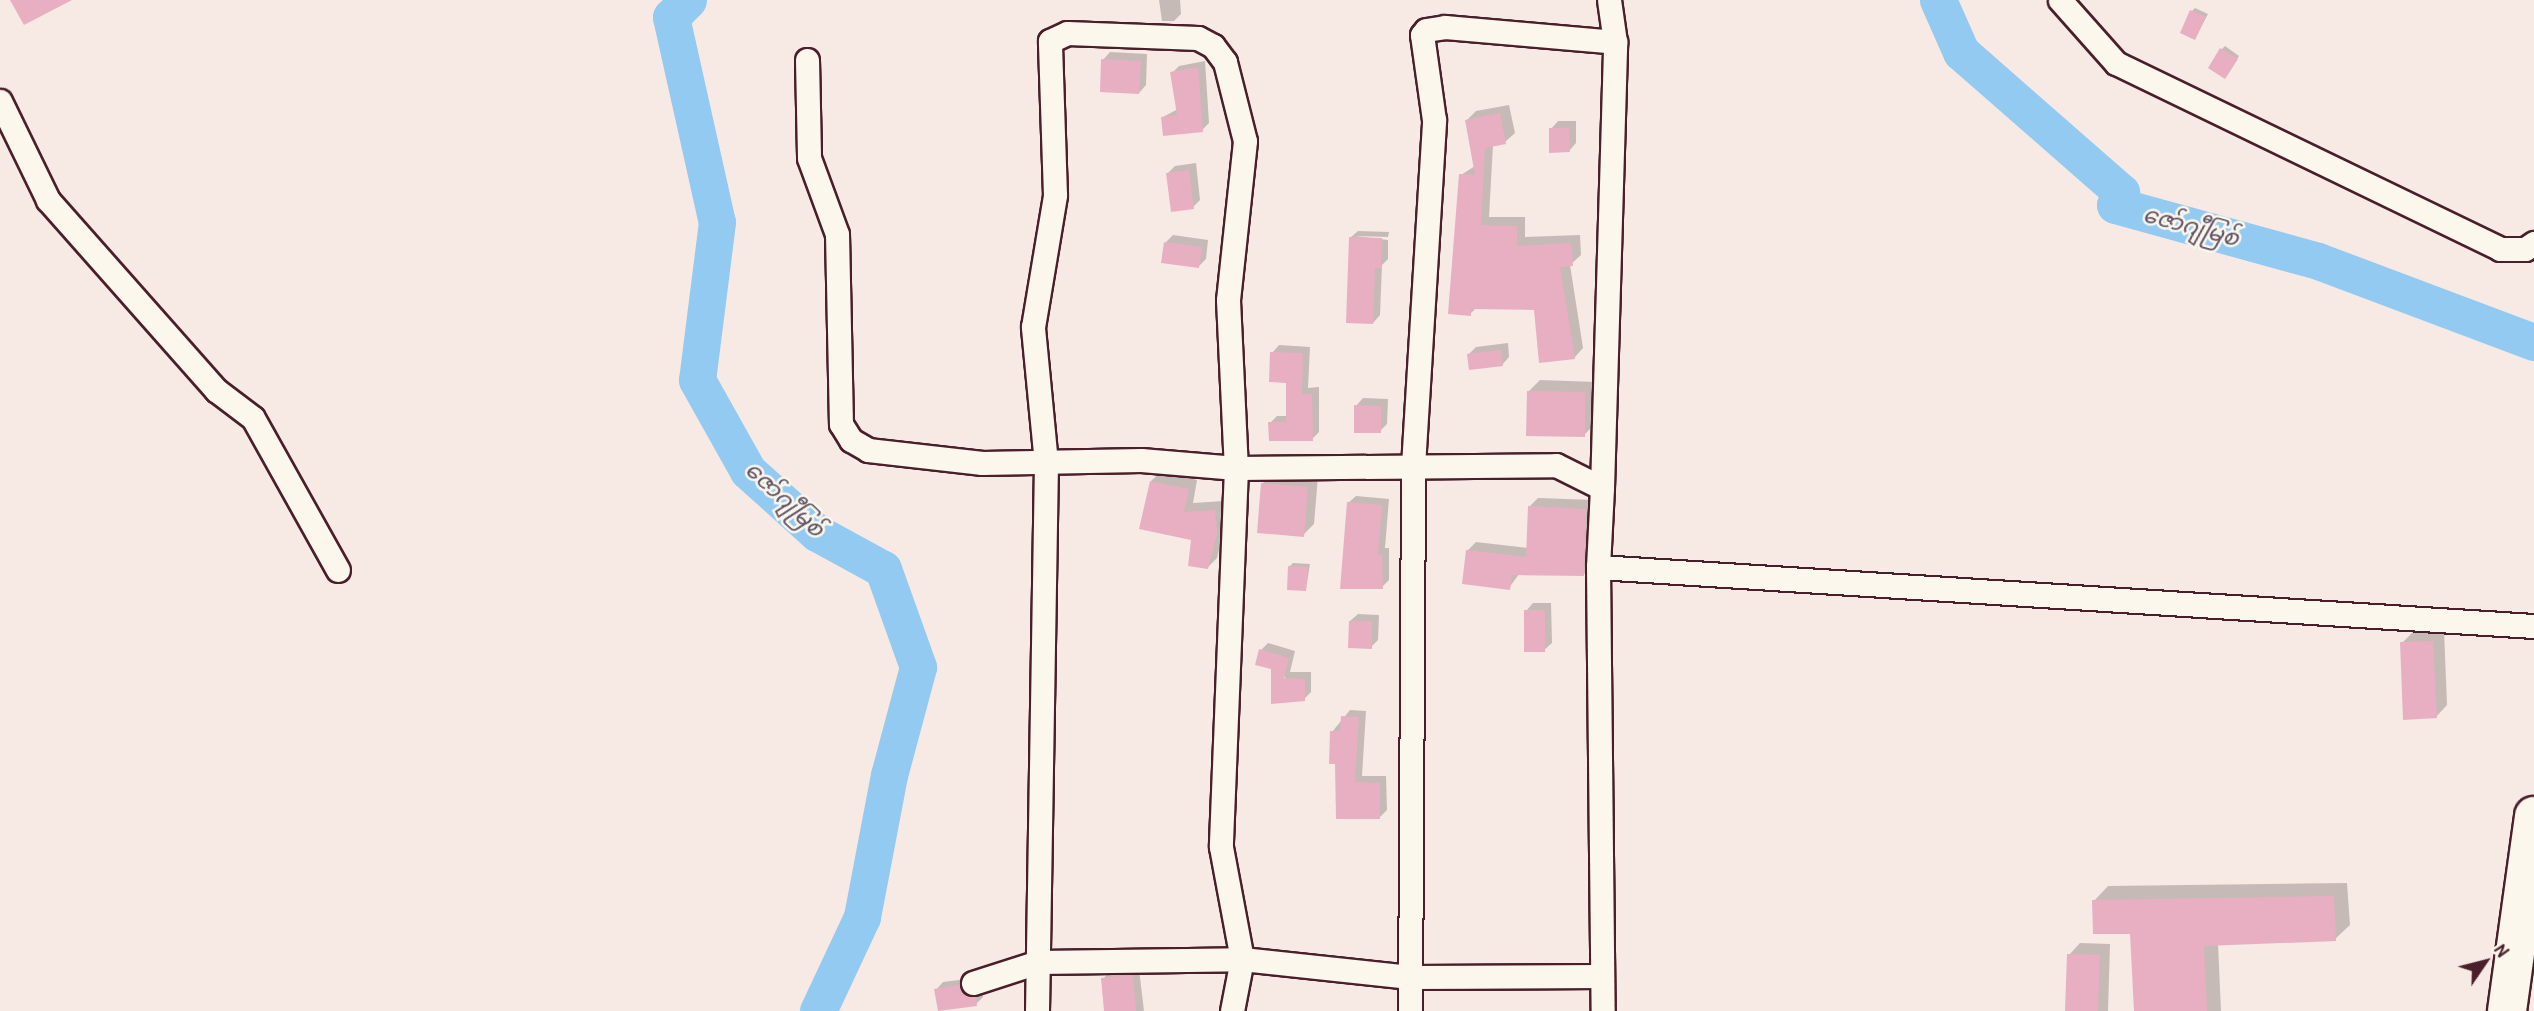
<!DOCTYPE html>
<html>
<head>
<meta charset="utf-8">
<style>
	body { margin:0 }
	#map { position:relative; width:2534px; height:1011px; overflow:hidden; background:#f7e9e4; font-family:"Patrick Hand","Noto Sans Myanmar",sans-serif }
	div>[style] { position:absolute }
	.shadow>* { inset:0; background:#0003 }
	.river>* { height:37px; margin:-18.5px; padding:0 18.5px; transform-origin:18.5px; border-radius:18.5px; background:#92caf1 }
	.building>* { inset:0; background:#e8afc3 }
	.roads { filter:drop-shadow(2px 0 #4a1f2b) drop-shadow(-2px 0 #4a1f2b) drop-shadow(0 2px #4a1f2b) drop-shadow(0 -2px #4a1f2b) }
	.street>* { height:23px; margin:-11.5px; padding:0 11.5px; transform-origin:11.5px; border-radius:11.5px; background:#fbf7ec }
	.highway>* { height:38px; margin:-19px; padding:0 19px; transform-origin:19px; border-radius:19px; background:#fbf7ec }
	span { translate:-50% -50%; white-space:nowrap; text-align:center; line-height:1.15; -webkit-text-stroke:5px #fbf7ec; paint-order:stroke }
	.water-label { font-size:23px; color:#605266; font-style:italic }
	.north { position:absolute; left:2450px; top:927px; width:70px; height:70px; -webkit-text-stroke:5px #fbf7ec; paint-order:stroke; rotate:55deg; font-size:19px; font-weight:700; line-height:28px; text-align:center; color:#4a1f2b }
	.north::after { content:''; display:block; margin:auto; width:24px; height:32px; background:#4a1f2b; clip-path:polygon(50% 0,100% 100%,50% 72%,0 100%) }
</style>
</head>
<body>
<div id="map">
	<div class="shadow">
		<div style="clip-path:polygon(1159px 0,1180px 0,1181px 14px,1174px 21px,1162px 21px)"></div>
		<div style="clip-path:polygon(2195px 8px,2208px 14px,2195px 38px,2192px 11px)"></div>
		<div style="clip-path:polygon(2225px 46px,2239px 56px,2228px 73px,2222px 49px)"></div>
		<div style="clip-path:polygon(1110px 52px,1147px 54px,1146px 85px,1139px 93px,1103px 60px)"></div>
		<div style="clip-path:polygon(1205px 61px,1209px 123px,1202px 130px,1163px 117px,1178px 109px,1172px 73px,1179px 66px)"></div>
		<div style="clip-path:polygon(1509px 105px,1515px 133px,1505px 142px,1493px 145px,1489px 217px,1525px 217px,1525px 237px,1580px 235px,1581px 255px,1570px 265px,1583px 348px,1574px 358px,1535px 308px,1477px 307px,1470px 314px,1461px 175px,1475px 166px,1467px 120px,1476px 111px)"></div>
		<div style="clip-path:polygon(1558px 121px,1576px 121px,1576px 143px,1569px 151px,1551px 129px)"></div>
		<div style="clip-path:polygon(1196px 163px,1200px 200px,1193px 207px,1168px 173px,1175px 166px)"></div>
		<div style="clip-path:polygon(1358px 231px,1389px 232px,1388px 237px,1355px 236px,1388px 240px,1388px 259px,1382px 265px,1380px 315px,1373px 323px,1350px 238px)"></div>
		<div style="clip-path:polygon(1173px 235px,1208px 240px,1206px 259px,1198px 267px,1166px 242px)"></div>
		<div style="clip-path:polygon(1508px 343px,1509px 357px,1502px 365px,1469px 354px,1476px 347px)"></div>
		<div style="clip-path:polygon(1279px 345px,1310px 347px,1308px 388px,1319px 387px,1319px 432px,1312px 439px,1270px 423px,1277px 416px,1288px 416px,1288px 382px,1272px 353px)"></div>
		<div style="clip-path:polygon(1540px 380px,1596px 382px,1595px 424px,1584px 435px,1528px 392px)"></div>
		<div style="clip-path:polygon(1363px 398px,1388px 399px,1387px 424px,1380px 431px,1356px 406px)"></div>
		<div style="clip-path:polygon(1161px 472px,1197px 480px,1193px 503px,1224px 501px,1225px 523px,1217px 558px,1208px 567px,1193px 539px,1151px 481px)"></div>
		<div style="clip-path:polygon(1274px 472px,1318px 476px,1314px 524px,1303px 535px,1262px 484px)"></div>
		<div style="clip-path:polygon(1356px 496px,1389px 499px,1385px 548px,1389px 548px,1389px 580px,1382px 587px,1348px 503px)"></div>
		<div style="clip-path:polygon(1538px 498px,1594px 500px,1592px 566px,1583px 575px,1519px 574px,1509px 588px,1467px 551px,1476px 542px,1528px 548px,1530px 506px)"></div>
		<div style="clip-path:polygon(1293px 563px,1310px 564px,1306px 589px,1290px 566px)"></div>
		<div style="clip-path:polygon(1533px 603px,1551px 603px,1552px 643px,1544px 650px,1526px 611px)"></div>
		<div style="clip-path:polygon(1358px 614px,1379px 615px,1378px 640px,1371px 647px,1350px 621px)"></div>
		<div style="clip-path:polygon(2444px 630px,2447px 705px,2436px 717px,2402px 643px,2413px 632px)"></div>
		<div style="clip-path:polygon(1268px 643px,1295px 651px,1290px 672px,1311px 672px,1311px 692px,1304px 699px,1261px 650px)"></div>
		<div style="clip-path:polygon(1350px 710px,1366px 711px,1362px 776px,1386px 776px,1387px 810px,1379px 818px,1337px 762px,1332px 732px)"></div>
		<div style="clip-path:polygon(2347px 883px,2350px 925px,2335px 939px,2218px 944px,2221px 1011px,2135px 1011px,2132px 932px,2094px 901px,2108px 886px)"></div>
		<div style="clip-path:polygon(2080px 943px,2110px 944px,2108px 1011px,2067px 1011px,2069px 955px)"></div>
		<div style="clip-path:polygon(1139px 969px,1144px 1011px,1106px 1011px,1103px 979px,1110px 971px)"></div>
		<div style="clip-path:polygon(967px 979px,982px 990px,983px 997px,976px 1004px,936px 990px,943px 982px)"></div>
	</div>
	<div class="river">
		<div style="left:688px;top:0;width:24px;rotate:135deg"></div>
		<div style="left:671px;top:17px;width:210px;rotate:77.4deg"></div>
		<div style="left:717px;top:222px;width:159px;rotate:97.2deg"></div>
		<div style="left:697px;top:380px;width:104px;rotate:60.7deg"></div>
		<div style="left:748px;top:471px;width:93px;rotate:41.9deg"></div>
		<div style="left:817px;top:533px;width:75px;rotate:28.6deg"></div>
		<div style="left:883px;top:569px;width:104px;rotate:70.3deg"></div>
		<div style="left:918px;top:667px;width:112px;rotate:105deg"></div>
		<div style="left:889px;top:775px;width:145px;rotate:100.8deg"></div>
		<div style="left:862px;top:917px;width:104px;rotate:115.1deg"></div>
		<div style="left:1938px;top:0;width:57px;rotate:66.1deg"></div>
		<div style="left:1961px;top:52px;width:213px;rotate:41.2deg"></div>
		<div style="left:2121px;top:192px;width:14px;rotate:115deg"></div>
		<div style="left:2115px;top:205px;width:211px;rotate:15.4deg"></div>
		<div style="left:2318px;top:261px;width:231px;rotate:20.6deg"></div>
	</div>
	<div class="building">
		<div style="clip-path:polygon(10px 0,72px 0,24px 25px)"></div>
		<div style="clip-path:polygon(2190px 10px,2206px 17px,2195px 40px,2180px 33px)"></div>
		<div style="clip-path:polygon(2220px 48px,2238px 59px,2225px 79px,2208px 68px)"></div>
		<div style="clip-path:polygon(1101px 59px,1141px 61px,1139px 94px,1100px 92px)"></div>
		<div style="clip-path:polygon(1198px 67px,1203px 132px,1163px 136px,1161px 117px,1177px 115px,1170px 72px)"></div>
		<div style="clip-path:polygon(1500px 113px,1506px 144px,1485px 148px,1481px 225px,1517px 226px,1517px 246px,1571px 243px,1573px 266px,1560px 267px,1575px 359px,1539px 363px,1534px 310px,1471px 309px,1471px 316px,1448px 314px,1459px 174px,1475px 175px,1465px 120px)"></div>
		<div style="clip-path:polygon(1549px 128px,1569px 128px,1570px 152px,1549px 153px)"></div>
		<div style="clip-path:polygon(1189px 170px,1194px 209px,1171px 212px,1166px 173px)"></div>
		<div style="clip-path:polygon(1349px 237px,1382px 238px,1381px 268px,1375px 268px,1373px 324px,1346px 323px)"></div>
		<div style="clip-path:polygon(1164px 242px,1202px 247px,1199px 268px,1161px 263px)"></div>
		<div style="clip-path:polygon(1501px 350px,1503px 366px,1469px 370px,1467px 354px)"></div>
		<div style="clip-path:polygon(1270px 352px,1303px 353px,1302px 394px,1312px 394px,1313px 441px,1269px 441px,1268px 422px,1286px 422px,1286px 383px,1269px 382px)"></div>
		<div style="clip-path:polygon(1527px 391px,1585px 392px,1585px 437px,1526px 436px)"></div>
		<div style="clip-path:polygon(1354px 405px,1381px 406px,1381px 433px,1354px 433px)"></div>
		<div style="clip-path:polygon(1150px 481px,1189px 489px,1184px 512px,1215px 510px,1217px 533px,1208px 569px,1188px 566px,1191px 540px,1139px 529px)"></div>
		<div style="clip-path:polygon(1261px 483px,1308px 487px,1304px 537px,1257px 533px)"></div>
		<div style="clip-path:polygon(1347px 502px,1382px 505px,1378px 555px,1382px 555px,1383px 589px,1340px 589px)"></div>
		<div style="clip-path:polygon(1528px 506px,1586px 509px,1584px 576px,1512px 575px,1510px 590px,1462px 584px,1466px 550px,1526px 557px)"></div>
		<div style="clip-path:polygon(1288px 566px,1308px 567px,1306px 591px,1287px 590px)"></div>
		<div style="clip-path:polygon(1524px 610px,1545px 610px,1545px 652px,1524px 652px)"></div>
		<div style="clip-path:polygon(1349px 621px,1372px 621px,1372px 649px,1348px 648px)"></div>
		<div style="clip-path:polygon(2433px 641px,2437px 718px,2403px 720px,2400px 642px)"></div>
		<div style="clip-path:polygon(1259px 649px,1289px 658px,1284px 678px,1305px 679px,1305px 701px,1271px 704px,1271px 669px,1255px 665px)"></div>
		<div style="clip-path:polygon(1341px 716px,1359px 717px,1355px 782px,1380px 783px,1380px 819px,1336px 819px,1335px 764px,1329px 764px,1330px 731px,1340px 731px)"></div>
		<div style="clip-path:polygon(2334px 896px,2336px 941px,2204px 946px,2207px 1011px,2134px 1011px,2130px 934px,2093px 934px,2092px 900px)"></div>
		<div style="clip-path:polygon(2067px 954px,2100px 955px,2098px 1011px,2065px 1011px)"></div>
		<div style="clip-path:polygon(1133px 975px,1136px 1011px,1104px 1011px,1101px 978px)"></div>
		<div style="clip-path:polygon(959px 985px,964px 994px,976px 997px,977px 1006px,938px 1011px,934px 989px)"></div>
	</div>
	<div class="roads">
		<div class="street">
			<div style="left:2060px;top:0;width:84px;rotate:48.4deg"></div>
			<div style="left:2116px;top:63px;width:427px;rotate:25.8deg"></div>
			<div style="left:2500px;top:249px;width:25px"></div>
			<div style="left:2525px;top:249px;width:11px;rotate:-34deg"></div>
			<div style="left:807px;top:60px;width:98px;rotate:88.8deg"></div>
			<div style="left:809px;top:158px;width:81px;rotate:69.8deg"></div>
			<div style="left:837px;top:234px;width:190px;rotate:88.8deg"></div>
			<div style="left:841px;top:424px;width:19px;rotate:58deg"></div>
			<div style="left:851px;top:440px;width:20px;rotate:30deg"></div>
			<div style="left:868px;top:450px;width:115px;rotate:6.5deg"></div>
			<div style="left:982px;top:463px;width:159px;rotate:-1.1deg"></div>
			<div style="left:1141px;top:460px;width:95px;rotate:4.8deg"></div>
			<div style="left:1236px;top:468px;width:320px;rotate:-0.5deg"></div>
			<div style="left:1556px;top:465px;width:51px;rotate:26.6deg"></div>
			<div style="left:1602px;top:488px;width:79px;rotate:92.9deg"></div>
			<div style="left:1598px;top:567px;width:444px;rotate:89.4deg"></div>
			<div style="left:0;top:101px;width:110px;rotate:64.1deg"></div>
			<div style="left:48px;top:200px;width:254px;rotate:48.5deg"></div>
			<div style="left:216px;top:390px;width:46px;rotate:37.1deg"></div>
			<div style="left:253px;top:418px;width:174px;rotate:60.8deg"></div>
			<div style="left:1602px;top:488px;width:446px;rotate:-88.3deg"></div>
			<div style="left:1615px;top:42px;width:42px;rotate:-98.1deg"></div>
			<div style="left:1598px;top:567px;width:938px;rotate:3.61deg"></div>
			<div style="left:973px;top:983px;width:68px;rotate:-17.9deg"></div>
			<div style="left:1038px;top:962px;width:204px;rotate:-0.8deg"></div>
			<div style="left:1242px;top:959px;width:169px;rotate:6.1deg"></div>
			<div style="left:1410px;top:977px;width:192px;rotate:-0.3deg"></div>
			<div style="left:1037px;top:1011px;width:548px;rotate:-89.06deg"></div>
			<div style="left:1046px;top:463px;width:137px;rotate:-95.5deg"></div>
			<div style="left:1033px;top:327px;width:134px;rotate:-80.5deg"></div>
			<div style="left:1055px;top:195px;width:154px;rotate:-91.9deg"></div>
			<div style="left:1050px;top:41px;width:19px;rotate:-25deg"></div>
			<div style="left:1067px;top:33px;width:131px;rotate:2.2deg"></div>
			<div style="left:1198px;top:38px;width:17px;rotate:28deg"></div>
			<div style="left:1213px;top:46px;width:20px;rotate:53deg"></div>
			<div style="left:1225px;top:62px;width:81px;rotate:75.8deg"></div>
			<div style="left:1245px;top:141px;width:160px;rotate:96.1deg"></div>
			<div style="left:1228px;top:300px;width:168px;rotate:87.3deg"></div>
			<div style="left:1236px;top:468px;width:379px;rotate:92.3deg"></div>
			<div style="left:1221px;top:847px;width:114px;rotate:79.4deg"></div>
			<div style="left:1242px;top:959px;width:53px;rotate:100.9deg"></div>
			<div style="left:1410px;top:1011px;width:545px;rotate:-89.68deg"></div>
			<div style="left:1413px;top:466px;width:347px;rotate:-86.5deg"></div>
			<div style="left:1434px;top:120px;width:86px;rotate:-98deg"></div>
			<div style="left:1422px;top:35px;width:6px;rotate:-51deg"></div>
			<div style="left:1426px;top:30px;width:19px;rotate:-9deg"></div>
			<div style="left:1445px;top:27px;width:171px;rotate:5deg"></div>
		</div>
		<div class="highway">
			<div style="left:2507px;top:1011px;width:197px;rotate:-82.1deg"></div>
		</div>
	</div>
	<div class="water-label">
		<span style="left:2191px;top:226px;rotate:15deg">ဇော်ဂျီမြစ်</span>
		<span style="left:785px;top:499px;rotate:43deg">ဇော်ဂျီမြစ်</span>
	</div>
	<div class="north">N</div>
</div>
</body>
</html>
